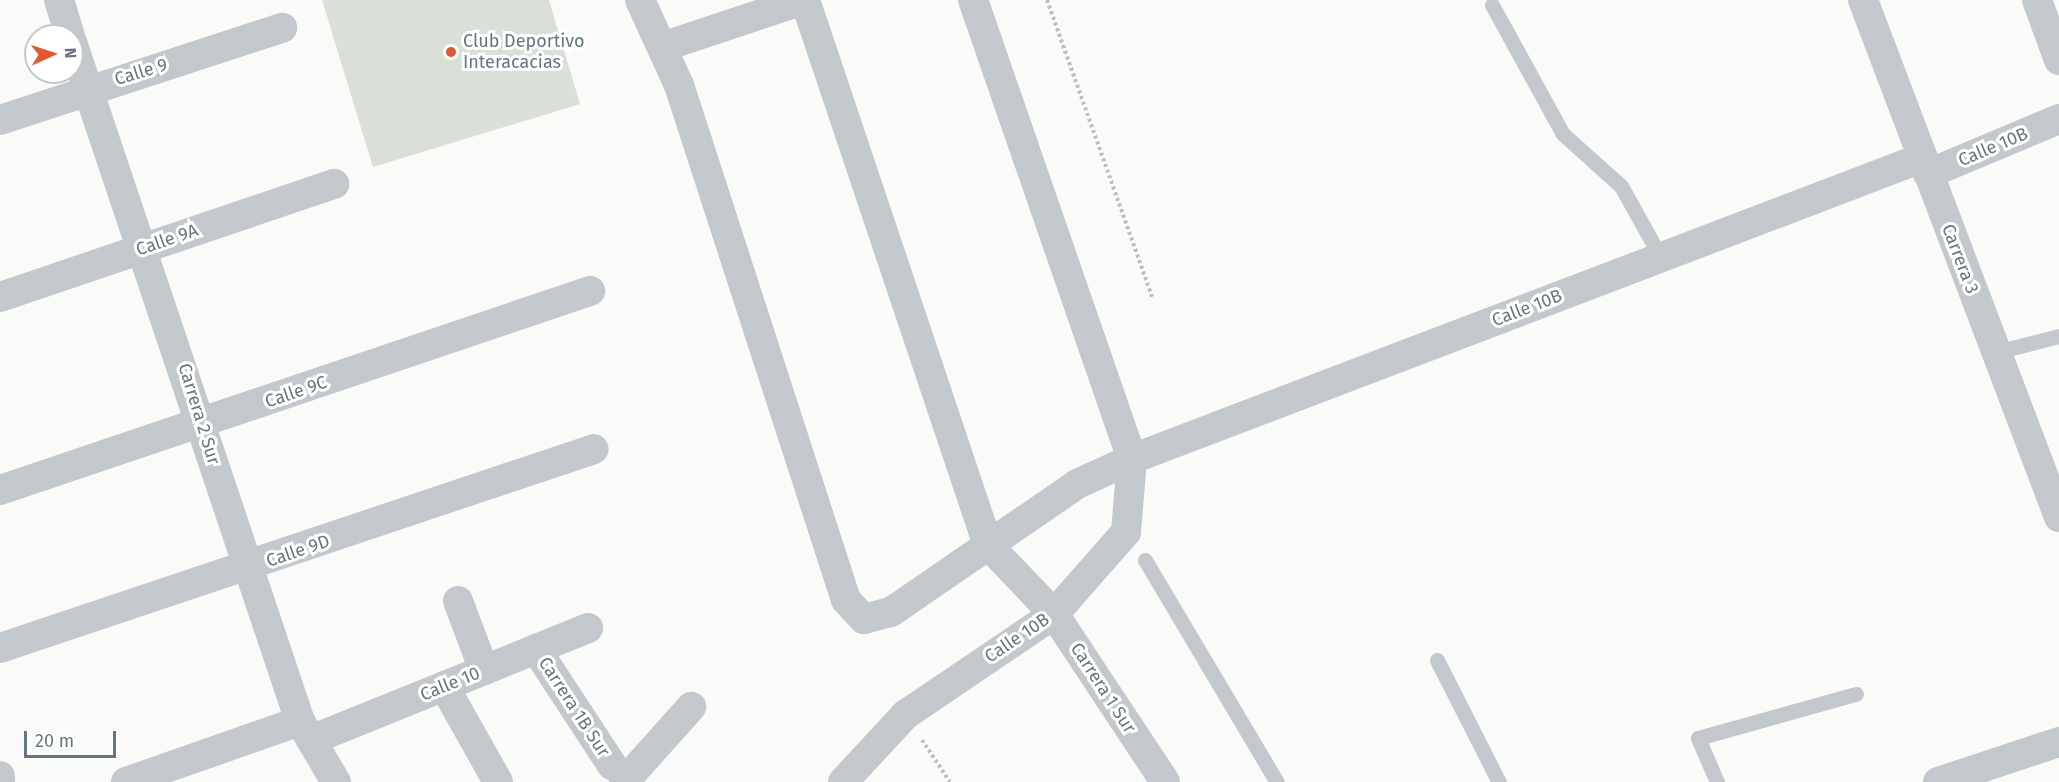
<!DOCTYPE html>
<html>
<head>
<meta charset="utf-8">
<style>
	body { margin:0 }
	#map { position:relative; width:2059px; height:782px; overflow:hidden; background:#fafaf8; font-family:"Fira Sans",sans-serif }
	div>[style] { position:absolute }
	.green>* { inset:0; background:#dadfd7 }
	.path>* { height:4px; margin-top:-2px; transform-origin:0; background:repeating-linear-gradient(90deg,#bbbfc2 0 3px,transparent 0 6px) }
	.lane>* { height:15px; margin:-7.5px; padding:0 7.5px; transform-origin:7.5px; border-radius:7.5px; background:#c3c8cc }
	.street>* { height:30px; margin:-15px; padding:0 15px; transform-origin:15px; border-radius:15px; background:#c3c8cc }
	.dots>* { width:16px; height:16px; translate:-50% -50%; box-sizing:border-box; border:3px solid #fff; border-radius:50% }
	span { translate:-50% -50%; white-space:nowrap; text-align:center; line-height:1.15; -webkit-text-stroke:6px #fff; paint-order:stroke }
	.poi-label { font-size:18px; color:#657683 }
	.left { translate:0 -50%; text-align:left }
	.street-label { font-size:18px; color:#657683 }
	.north { position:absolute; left:24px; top:24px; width:60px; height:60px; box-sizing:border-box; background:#fff; border:2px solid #c1c8cd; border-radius:50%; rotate:87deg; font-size:16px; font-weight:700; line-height:24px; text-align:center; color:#657683 }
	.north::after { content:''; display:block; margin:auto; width:21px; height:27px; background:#e4572e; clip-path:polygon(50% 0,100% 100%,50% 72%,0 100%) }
	.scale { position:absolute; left:24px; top:731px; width:92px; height:27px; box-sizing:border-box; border:3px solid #657683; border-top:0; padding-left:8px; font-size:18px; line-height:21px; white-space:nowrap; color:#657683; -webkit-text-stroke:4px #fff; paint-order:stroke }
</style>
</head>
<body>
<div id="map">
	<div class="green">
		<div style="clip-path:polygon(322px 0,549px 0,580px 104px,373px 167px)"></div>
	</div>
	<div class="path">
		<div style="left:1047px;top:0;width:315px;rotate:70.5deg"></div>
		<div style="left:922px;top:740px;width:50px;rotate:56.3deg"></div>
	</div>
	<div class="lane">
		<div style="left:1492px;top:5px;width:147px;rotate:61.2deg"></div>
		<div style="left:1563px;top:134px;width:78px;rotate:41.9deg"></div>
		<div style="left:1621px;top:186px;width:82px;rotate:60.9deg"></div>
		<div style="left:1996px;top:352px;width:65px;rotate:-14.3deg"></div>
		<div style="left:1145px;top:560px;width:258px;rotate:59.3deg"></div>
		<div style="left:1437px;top:660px;width:137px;rotate:63.1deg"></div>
		<div style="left:1717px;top:782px;width:48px;rotate:-113.4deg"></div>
		<div style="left:1698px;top:738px;width:164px;rotate:-15.6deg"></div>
	</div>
	<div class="street">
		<div style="left:59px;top:0;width:38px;rotate:73deg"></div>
		<div style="left:640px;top:0;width:94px;rotate:65.4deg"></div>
		<div style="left:679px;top:85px;width:541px;rotate:72.03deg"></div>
		<div style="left:846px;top:600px;width:26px;rotate:47deg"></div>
		<div style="left:864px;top:619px;width:28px;rotate:-15deg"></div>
		<div style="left:891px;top:612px;width:226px;rotate:-34.5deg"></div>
		<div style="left:1077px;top:484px;width:60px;rotate:-24.4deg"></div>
		<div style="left:1132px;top:459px;width:845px;rotate:-20.86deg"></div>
		<div style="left:805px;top:0;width:575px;rotate:71.44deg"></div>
		<div style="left:988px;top:545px;width:95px;rotate:46.3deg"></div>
		<div style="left:1054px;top:614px;width:201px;rotate:56.5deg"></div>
		<div style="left:1863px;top:0;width:553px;rotate:69.24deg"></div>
		<div style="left:2037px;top:0;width:64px;rotate:69.9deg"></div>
		<div style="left:72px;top:42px;width:716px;rotate:71.44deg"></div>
		<div style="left:300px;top:721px;width:71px;rotate:59.5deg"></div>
		<div style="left:662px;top:47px;width:149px;rotate:-18.4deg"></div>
		<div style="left:0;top:120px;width:297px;rotate:-18.1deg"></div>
		<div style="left:1928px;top:174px;width:142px;rotate:-22.8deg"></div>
		<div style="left:0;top:297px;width:353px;rotate:-18.7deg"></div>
		<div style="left:0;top:490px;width:623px;rotate:-18.64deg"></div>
		<div style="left:458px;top:601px;width:74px;rotate:69.4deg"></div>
		<div style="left:0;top:648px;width:626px;rotate:-18.52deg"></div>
		<div style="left:536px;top:649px;width:139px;rotate:56.8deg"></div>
		<div style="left:444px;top:686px;width:110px;rotate:60.6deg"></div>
		<div style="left:311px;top:740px;width:299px;rotate:-22deg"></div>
		<div style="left:0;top:776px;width:5px;rotate:90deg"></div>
		<div style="left:126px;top:782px;width:184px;rotate:-19.3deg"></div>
		<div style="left:624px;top:782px;width:101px;rotate:-48.2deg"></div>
		<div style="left:843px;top:782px;width:91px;rotate:-47.2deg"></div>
		<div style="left:905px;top:715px;width:180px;rotate:-34.1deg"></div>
		<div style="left:1054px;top:614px;width:109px;rotate:-48.7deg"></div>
		<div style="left:1126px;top:532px;width:73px;rotate:-85.3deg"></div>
		<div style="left:1132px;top:459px;width:486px;rotate:-109.1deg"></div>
		<div style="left:1938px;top:782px;width:127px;rotate:-18.3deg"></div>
	</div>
	<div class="dots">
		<div style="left:451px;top:52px;background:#e4572e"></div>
	</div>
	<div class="poi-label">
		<span class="left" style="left:463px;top:52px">Club Deportivo<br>Interacacias</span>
	</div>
	<div class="street-label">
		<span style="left:141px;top:72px;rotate:-17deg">Calle 9</span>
		<span style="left:1993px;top:147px;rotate:-23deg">Calle 10B</span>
		<span style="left:167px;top:240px;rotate:-19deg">Calle 9A</span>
		<span style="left:1960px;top:259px;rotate:69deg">Carrera 3</span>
		<span style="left:1527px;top:308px;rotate:-21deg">Calle 10B</span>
		<span style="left:296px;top:392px;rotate:-19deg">Calle 9C</span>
		<span style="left:199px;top:414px;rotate:73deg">Carrera 2 Sur</span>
		<span style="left:298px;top:551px;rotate:-19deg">Calle 9D</span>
		<span style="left:1017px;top:638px;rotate:-34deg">Calle 10B</span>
		<span style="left:450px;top:684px;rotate:-22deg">Calle 10</span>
		<span style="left:1103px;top:688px;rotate:57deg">Carrera 1 Sur</span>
		<span style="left:574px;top:707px;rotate:57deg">Carrera 1B Sur</span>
	</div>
	<div class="north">N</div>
	<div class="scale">20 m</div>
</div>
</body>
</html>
